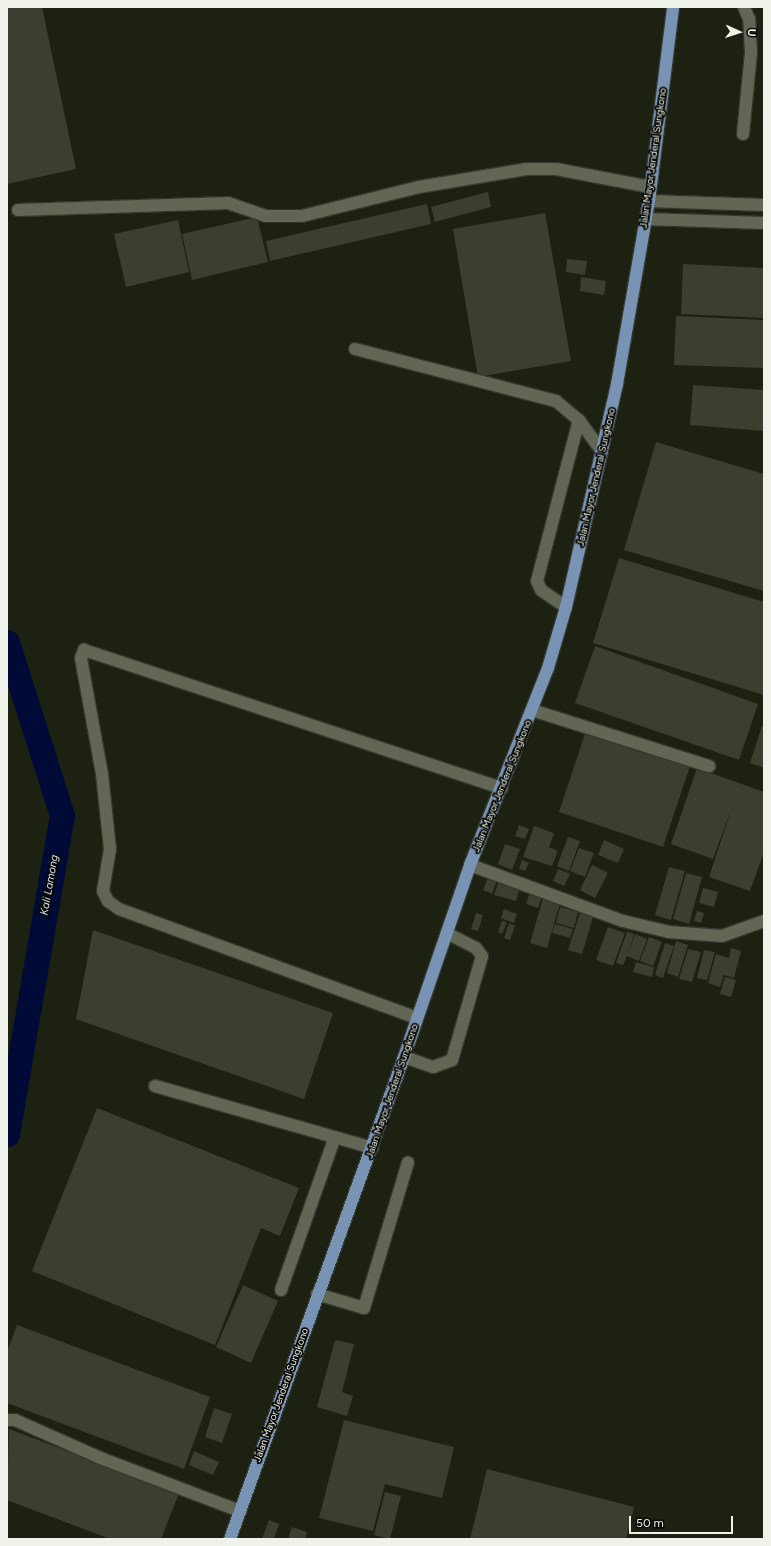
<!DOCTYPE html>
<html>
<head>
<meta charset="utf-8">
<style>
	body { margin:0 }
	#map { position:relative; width:771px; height:1546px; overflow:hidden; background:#1c2112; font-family:Figtree,sans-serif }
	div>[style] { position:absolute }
	.river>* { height:25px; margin:-12.5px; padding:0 12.5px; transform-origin:12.5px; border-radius:12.5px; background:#000a36 }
	.building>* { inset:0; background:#3a3f2f }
	.roads { filter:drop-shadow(1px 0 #35382f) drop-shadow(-1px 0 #35382f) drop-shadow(0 1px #35382f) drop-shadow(0 -1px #35382f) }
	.minor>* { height:12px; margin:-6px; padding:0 6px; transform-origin:6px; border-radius:6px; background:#616655 }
	.major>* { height:12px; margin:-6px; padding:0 6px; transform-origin:6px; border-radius:6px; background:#7993b5 }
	span { translate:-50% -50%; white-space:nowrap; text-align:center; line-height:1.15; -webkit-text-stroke:3.5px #080904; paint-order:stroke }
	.street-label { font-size:10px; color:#eef2e8 }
	.water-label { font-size:11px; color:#d9e2f2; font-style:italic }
	.frame { position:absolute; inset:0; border:8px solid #eef2e8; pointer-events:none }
	.north { position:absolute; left:719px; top:12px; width:40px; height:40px; -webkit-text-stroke:3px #080904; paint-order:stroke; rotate:93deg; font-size:11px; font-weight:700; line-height:16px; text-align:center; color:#eef2e8 }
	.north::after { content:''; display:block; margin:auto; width:14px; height:18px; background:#eef2e8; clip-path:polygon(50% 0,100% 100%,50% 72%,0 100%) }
	.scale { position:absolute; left:629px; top:1516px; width:104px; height:18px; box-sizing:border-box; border:2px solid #eef2e8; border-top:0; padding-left:5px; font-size:12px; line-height:14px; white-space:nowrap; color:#eef2e8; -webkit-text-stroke:3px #080904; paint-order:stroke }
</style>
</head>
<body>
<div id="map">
	<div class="river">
		<div style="left:7px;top:642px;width:182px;rotate:72.4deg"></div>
		<div style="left:62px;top:815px;width:324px;rotate:99.8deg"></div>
	</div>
	<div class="building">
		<div style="clip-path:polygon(7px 7px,42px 7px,76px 169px,7px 184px)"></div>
		<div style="clip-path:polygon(488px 192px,491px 207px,435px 222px,431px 207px)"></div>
		<div style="clip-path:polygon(427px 204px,431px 224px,270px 261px,266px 241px)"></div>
		<div style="clip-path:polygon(545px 213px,571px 361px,478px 377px,453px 229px)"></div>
		<div style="clip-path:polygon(257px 217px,268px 262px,192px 280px,182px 234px)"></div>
		<div style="clip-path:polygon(178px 220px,189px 272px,126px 287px,114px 234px)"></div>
		<div style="clip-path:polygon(567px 259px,587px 261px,585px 275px,566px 272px)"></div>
		<div style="clip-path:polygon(683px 264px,764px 268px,764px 318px,681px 314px)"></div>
		<div style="clip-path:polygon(581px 277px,606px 281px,604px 295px,580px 291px)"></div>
		<div style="clip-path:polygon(676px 316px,764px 320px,764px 368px,674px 365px)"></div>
		<div style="clip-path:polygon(693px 385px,764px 390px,764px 431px,690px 425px)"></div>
		<div style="clip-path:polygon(656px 442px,764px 474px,764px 591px,624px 550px)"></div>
		<div style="clip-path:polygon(619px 558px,764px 602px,764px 695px,593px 643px)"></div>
		<div style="clip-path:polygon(595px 646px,758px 704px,739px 760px,575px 703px)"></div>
		<div style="clip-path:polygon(762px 726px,764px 727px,764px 768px,750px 763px)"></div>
		<div style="clip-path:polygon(587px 728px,691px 763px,663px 847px,559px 812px)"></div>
		<div style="clip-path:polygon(697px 768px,764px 792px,764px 852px,750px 891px,709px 877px,732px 807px,713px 859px,671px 844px)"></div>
		<div style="clip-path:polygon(519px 825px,529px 829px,525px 839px,515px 836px)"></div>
		<div style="clip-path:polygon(534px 826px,554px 833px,547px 853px,549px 847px,558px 851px,552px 866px,523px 857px)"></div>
		<div style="clip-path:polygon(568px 837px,580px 841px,569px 871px,557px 866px)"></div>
		<div style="clip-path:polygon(604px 840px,624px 849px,618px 863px,598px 855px)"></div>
		<div style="clip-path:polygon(505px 844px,520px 849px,512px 870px,498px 864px)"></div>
		<div style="clip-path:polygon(579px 848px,594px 853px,585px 877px,570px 871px)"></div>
		<div style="clip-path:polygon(522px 860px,529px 863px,525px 871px,519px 869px)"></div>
		<div style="clip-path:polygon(592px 865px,608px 873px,595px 898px,580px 890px)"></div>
		<div style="clip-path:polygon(669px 867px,685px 871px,671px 920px,655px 915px)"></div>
		<div style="clip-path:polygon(558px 869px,570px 874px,564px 886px,553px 881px)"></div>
		<div style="clip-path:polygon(686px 873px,702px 877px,689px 924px,673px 919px)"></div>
		<div style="clip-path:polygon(488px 877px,497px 880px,492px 894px,483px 890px)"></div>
		<div style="clip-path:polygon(499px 880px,520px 887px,516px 901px,494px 895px)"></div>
		<div style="clip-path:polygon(703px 888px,718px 892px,714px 907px,699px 903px)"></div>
		<div style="clip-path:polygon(530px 892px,542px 896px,538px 908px,526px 904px)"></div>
		<div style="clip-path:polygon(544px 895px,561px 900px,547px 948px,530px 943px)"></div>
		<div style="clip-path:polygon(560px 907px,578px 912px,574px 928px,556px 923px)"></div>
		<div style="clip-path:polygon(504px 909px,517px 914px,514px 923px,501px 918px)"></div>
		<div style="clip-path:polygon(697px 911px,704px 913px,701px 923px,694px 921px)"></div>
		<div style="clip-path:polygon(476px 913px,483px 915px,478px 931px,471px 929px)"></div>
		<div style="clip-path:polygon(580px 913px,593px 917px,582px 954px,568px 950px)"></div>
		<div style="clip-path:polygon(502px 921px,507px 922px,502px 934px,498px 932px)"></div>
		<div style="clip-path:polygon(509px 923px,515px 926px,510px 940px,504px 938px)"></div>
		<div style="clip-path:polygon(555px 924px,573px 929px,570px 938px,552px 933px)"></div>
		<div style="clip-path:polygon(608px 927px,625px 933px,613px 966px,596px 960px)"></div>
		<div style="clip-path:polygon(93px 930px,333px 1013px,304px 1099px,76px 1019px)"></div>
		<div style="clip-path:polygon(627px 932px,634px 934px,628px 954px,635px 934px,647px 939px,639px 961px,627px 956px,623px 965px,616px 963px)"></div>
		<div style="clip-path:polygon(649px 937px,662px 942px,653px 966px,640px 961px)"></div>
		<div style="clip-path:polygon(676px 941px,688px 945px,678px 977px,667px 973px)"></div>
		<div style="clip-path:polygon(665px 943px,674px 946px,663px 978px,655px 975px)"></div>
		<div style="clip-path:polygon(731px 948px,741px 951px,734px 978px,724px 975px,720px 987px,708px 983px,716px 954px,729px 958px)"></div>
		<div style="clip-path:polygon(688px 949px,701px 952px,692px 982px,679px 979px)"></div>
		<div style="clip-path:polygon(704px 950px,715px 952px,707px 980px,697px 978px)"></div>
		<div style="clip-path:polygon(636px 962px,654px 967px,652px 977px,633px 972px)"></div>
		<div style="clip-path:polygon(725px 977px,736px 980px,731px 997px,720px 994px)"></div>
		<div style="clip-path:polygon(97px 1108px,299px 1188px,280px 1236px,261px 1228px,215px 1345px,32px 1271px)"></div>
		<div style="clip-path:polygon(243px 1285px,278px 1301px,251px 1363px,216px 1347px)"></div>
		<div style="clip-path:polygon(17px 1325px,210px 1397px,184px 1469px,7px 1403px,7px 1352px)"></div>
		<div style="clip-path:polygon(335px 1340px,354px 1344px,342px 1392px,353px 1396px,347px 1416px,317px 1407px)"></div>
		<div style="clip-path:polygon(214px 1408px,232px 1414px,222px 1443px,205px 1437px)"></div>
		<div style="clip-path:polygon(344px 1420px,454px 1447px,442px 1498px,385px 1484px,373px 1531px,319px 1518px)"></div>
		<div style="clip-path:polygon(9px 1429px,179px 1493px,161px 1539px,110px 1539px,7px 1500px)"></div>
		<div style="clip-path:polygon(194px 1451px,219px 1462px,213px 1475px,189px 1465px)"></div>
		<div style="clip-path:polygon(487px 1469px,634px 1507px,626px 1539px,470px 1539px)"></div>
		<div style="clip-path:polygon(385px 1492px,401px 1496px,390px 1539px,374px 1535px)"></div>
		<div style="clip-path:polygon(269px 1520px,279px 1524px,274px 1539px,262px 1539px)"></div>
		<div style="clip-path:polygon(292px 1527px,307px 1532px,305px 1539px,288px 1539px)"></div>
	</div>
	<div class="roads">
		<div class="minor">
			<div style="left:743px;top:134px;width:81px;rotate:-84.4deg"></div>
			<div style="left:751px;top:53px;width:34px;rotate:-93deg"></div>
			<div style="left:749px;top:19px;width:13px;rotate:-113deg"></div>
			<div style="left:649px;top:201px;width:115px;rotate:2deg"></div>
			<div style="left:18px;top:210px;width:210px;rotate:-1.9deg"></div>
			<div style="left:228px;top:203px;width:39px;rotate:19deg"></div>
			<div style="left:265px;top:216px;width:37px"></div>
			<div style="left:302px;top:216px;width:121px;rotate:-13.9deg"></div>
			<div style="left:419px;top:187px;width:109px;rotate:-9.5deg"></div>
			<div style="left:527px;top:169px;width:29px"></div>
			<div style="left:556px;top:169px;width:96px;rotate:10.8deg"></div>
			<div style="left:646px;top:219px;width:118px;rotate:1.9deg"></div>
			<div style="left:355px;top:349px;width:208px;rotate:14.5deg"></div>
			<div style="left:556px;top:401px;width:30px;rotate:40deg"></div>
			<div style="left:579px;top:420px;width:39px;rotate:54deg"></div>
			<div style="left:566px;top:607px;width:30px;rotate:-146deg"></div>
			<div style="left:541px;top:590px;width:10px;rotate:-114deg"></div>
			<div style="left:537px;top:581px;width:166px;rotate:-75.4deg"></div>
			<div style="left:532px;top:710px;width:186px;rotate:17.6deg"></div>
			<div style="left:470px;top:865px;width:163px;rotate:20.1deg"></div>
			<div style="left:623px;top:921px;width:47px;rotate:13.4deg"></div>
			<div style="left:669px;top:932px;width:53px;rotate:4.3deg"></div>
			<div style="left:722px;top:936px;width:45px;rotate:-19.7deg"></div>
			<div style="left:417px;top:1018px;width:317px;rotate:-159.9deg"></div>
			<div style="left:119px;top:909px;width:14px;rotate:-144deg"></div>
			<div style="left:108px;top:901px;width:11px;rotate:-117deg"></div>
			<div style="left:103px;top:891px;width:43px;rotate:-80.5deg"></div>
			<div style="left:110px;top:849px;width:75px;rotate:-96.1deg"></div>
			<div style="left:102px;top:774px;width:118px;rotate:-100.3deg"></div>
			<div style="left:81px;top:658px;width:9px;rotate:-69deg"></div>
			<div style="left:84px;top:650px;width:440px;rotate:18.3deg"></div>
			<div style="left:404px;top:1057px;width:31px;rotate:19deg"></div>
			<div style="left:433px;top:1067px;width:20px;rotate:-20deg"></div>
			<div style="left:452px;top:1060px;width:108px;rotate:-73.9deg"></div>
			<div style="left:482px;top:956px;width:10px;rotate:-127deg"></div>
			<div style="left:476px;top:948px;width:33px;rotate:-153deg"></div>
			<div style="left:155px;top:1086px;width:226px;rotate:15.9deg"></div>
			<div style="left:281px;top:1290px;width:162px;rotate:-70.6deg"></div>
			<div style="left:317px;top:1294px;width:49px;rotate:16.6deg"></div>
			<div style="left:364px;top:1308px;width:152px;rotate:-73.2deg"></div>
			<div style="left:7px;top:1420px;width:8px"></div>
			<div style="left:15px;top:1420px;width:96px;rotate:23.9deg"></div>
			<div style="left:103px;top:1459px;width:147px;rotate:20.8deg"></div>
		</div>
		<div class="major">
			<div style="left:230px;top:1539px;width:512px;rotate:-70.15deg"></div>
			<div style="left:404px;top:1057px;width:203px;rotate:-71deg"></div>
			<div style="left:470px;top:865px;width:212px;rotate:-68.4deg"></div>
			<div style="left:548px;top:668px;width:64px;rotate:-73.6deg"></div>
			<div style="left:566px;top:607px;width:229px;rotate:-77.1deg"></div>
			<div style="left:617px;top:384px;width:186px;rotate:-80.1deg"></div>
			<div style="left:649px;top:201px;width:195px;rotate:-82.9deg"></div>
		</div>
	</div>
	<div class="street-label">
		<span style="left:653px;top:158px;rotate:-82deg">Jalan Mayor Jenderal Sungkono</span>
		<span style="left:596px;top:477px;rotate:-77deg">Jalan Mayor Jenderal Sungkono</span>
		<span style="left:502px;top:786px;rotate:-68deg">Jalan Mayor Jenderal Sungkono</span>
		<span style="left:392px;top:1091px;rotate:-71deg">Jalan Mayor Jenderal Sungkono</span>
		<span style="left:281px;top:1395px;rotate:-70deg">Jalan Mayor Jenderal Sungkono</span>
	</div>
	<div class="water-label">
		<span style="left:50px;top:885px;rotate:-80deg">Kali Lamong</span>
	</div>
	<div class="frame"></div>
	<div class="north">U</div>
	<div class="scale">50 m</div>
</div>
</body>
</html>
